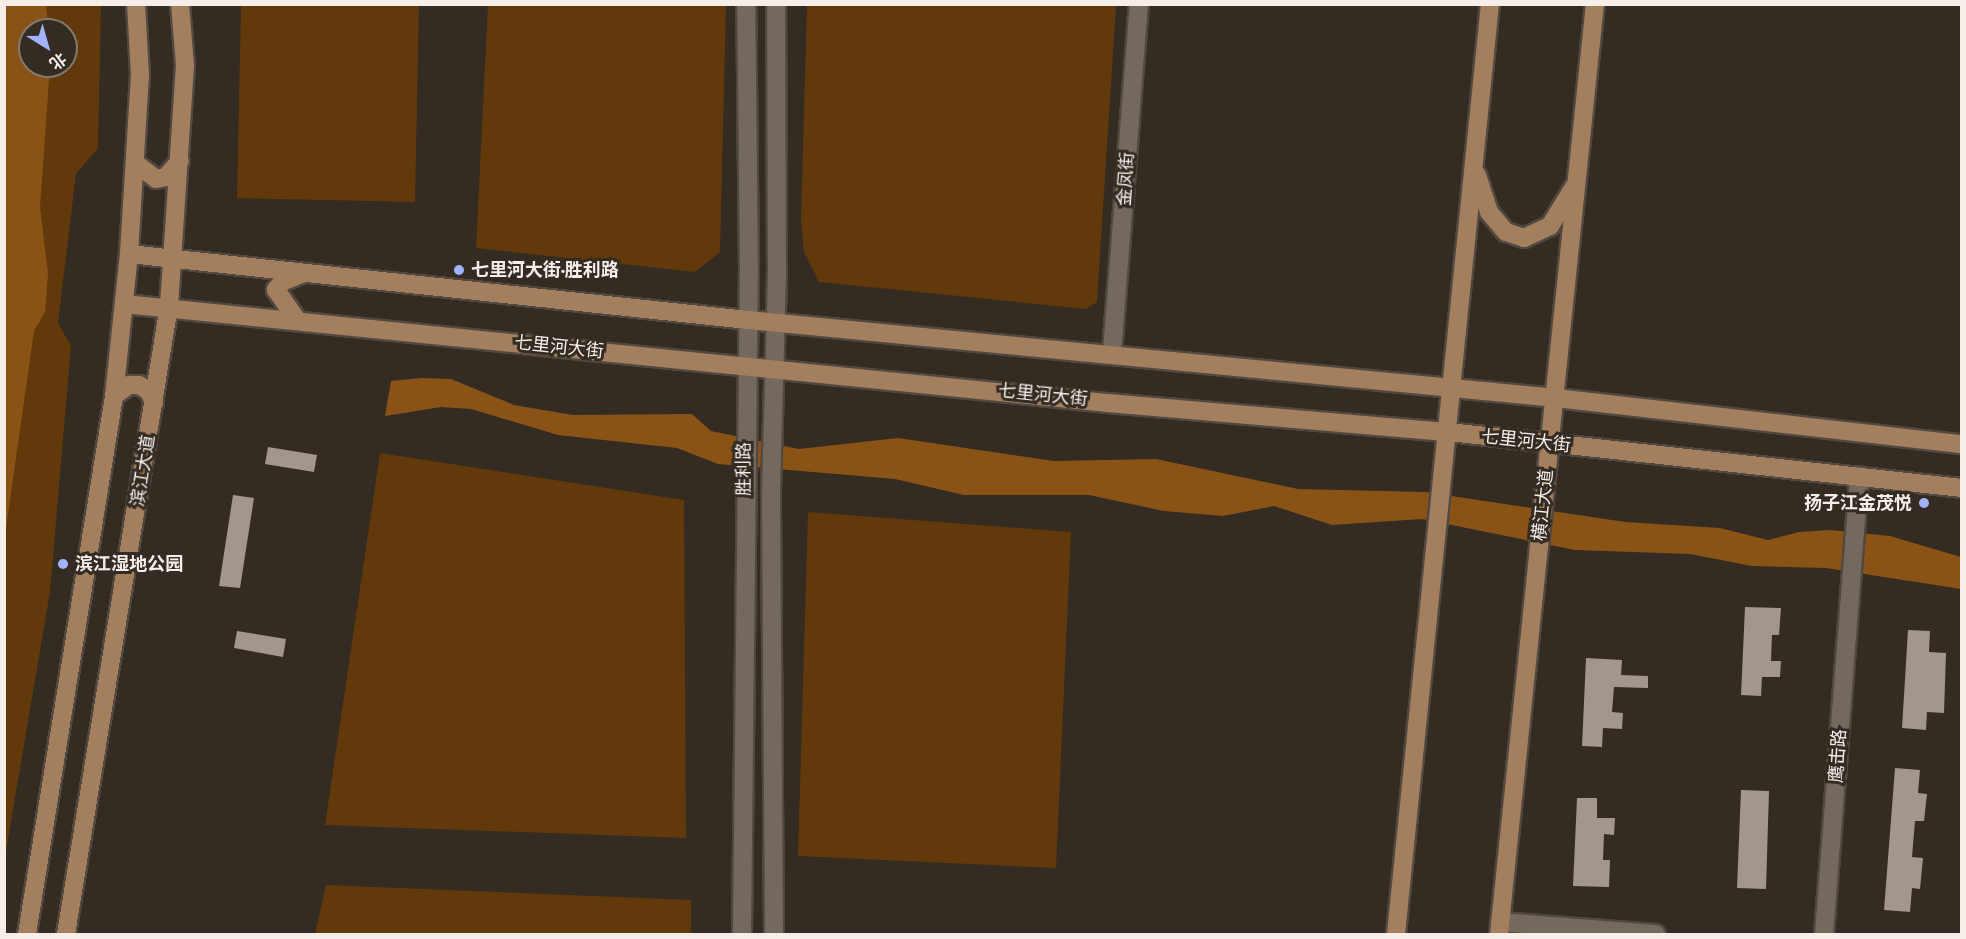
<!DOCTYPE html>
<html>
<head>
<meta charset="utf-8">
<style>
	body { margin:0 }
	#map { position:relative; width:1966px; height:939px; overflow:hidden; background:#342b22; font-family:"Space Grotesk","Noto Sans SC",sans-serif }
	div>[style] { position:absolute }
	.green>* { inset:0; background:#61390b }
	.water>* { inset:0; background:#8a5316 }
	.building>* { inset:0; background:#a3978d }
	.roads { filter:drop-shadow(2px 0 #504841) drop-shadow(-2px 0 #504841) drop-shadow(0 2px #504841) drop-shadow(0 -2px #504841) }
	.minor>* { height:18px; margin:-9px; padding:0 9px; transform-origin:9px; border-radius:9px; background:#74695f }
	.major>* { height:18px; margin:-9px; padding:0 9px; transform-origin:9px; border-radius:9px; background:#a37f5e }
	.dots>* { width:16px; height:16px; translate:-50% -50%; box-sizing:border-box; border:3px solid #342b22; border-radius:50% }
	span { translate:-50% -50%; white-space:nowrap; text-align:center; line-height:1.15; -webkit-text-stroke:6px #342b22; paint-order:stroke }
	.street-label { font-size:18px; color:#f5eee9 }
	.poi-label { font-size:18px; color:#f5eee9; font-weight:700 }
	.left { translate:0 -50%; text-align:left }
	.right { translate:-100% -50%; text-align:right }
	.frame { position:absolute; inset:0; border:6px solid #f5eee9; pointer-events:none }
	.north { position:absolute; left:18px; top:18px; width:60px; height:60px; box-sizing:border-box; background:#342b22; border:2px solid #817972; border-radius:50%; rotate:143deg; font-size:16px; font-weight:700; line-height:24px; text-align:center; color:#f5eee9 }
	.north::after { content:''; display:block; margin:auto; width:21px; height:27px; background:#a1b3fd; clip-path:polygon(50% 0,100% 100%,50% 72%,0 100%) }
</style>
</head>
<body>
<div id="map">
	<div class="green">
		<div style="clip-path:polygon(evenodd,5px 5px,101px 5px,98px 148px,76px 174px,58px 323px,71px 346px,50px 592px,5px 857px,5px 5px,30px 30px,66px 30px,66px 66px,30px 66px,30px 30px)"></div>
		<div style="clip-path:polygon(241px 5px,419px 5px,415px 202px,237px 198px)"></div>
		<div style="clip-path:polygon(488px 5px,726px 5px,720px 252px,695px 272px,476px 248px)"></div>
		<div style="clip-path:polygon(807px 5px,1116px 5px,1097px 302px,1086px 309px,819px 282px,804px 252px,801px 219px)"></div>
		<div style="clip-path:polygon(380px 453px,684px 500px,686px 838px,325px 825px)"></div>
		<div style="clip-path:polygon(808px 512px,1071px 532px,1056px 868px,798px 856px)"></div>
		<div style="clip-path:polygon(326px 885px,691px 900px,691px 934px,315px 934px)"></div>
	</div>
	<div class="water">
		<div style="clip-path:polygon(5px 4px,46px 5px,49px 30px,30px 30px,30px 66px,50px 66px,40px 207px,48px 274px,45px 312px,34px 331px,5px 535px)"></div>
		<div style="clip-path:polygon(421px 378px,451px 379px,514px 405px,573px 415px,692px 414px,711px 431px,799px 449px,898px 438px,1054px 461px,1156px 459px,1298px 489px,1425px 492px,1625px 522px,1720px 528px,1768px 540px,1799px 532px,1830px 530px,1890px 536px,1961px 557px,1961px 589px,1826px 568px,1752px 566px,1690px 554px,1575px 550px,1422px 519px,1332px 525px,1274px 506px,1223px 516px,1164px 511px,1089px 495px,964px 495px,895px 479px,718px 464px,677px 448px,558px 435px,471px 409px,441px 407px,385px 416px,391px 381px)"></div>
	</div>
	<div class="building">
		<div style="clip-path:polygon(268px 447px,317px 455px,314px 472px,265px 464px)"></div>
		<div style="clip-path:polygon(233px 495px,254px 498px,240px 588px,219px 586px)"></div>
		<div style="clip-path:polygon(1745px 607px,1781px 608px,1779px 635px,1772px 635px,1771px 661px,1781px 661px,1780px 677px,1762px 677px,1761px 696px,1741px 695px)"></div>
		<div style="clip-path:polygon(1908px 630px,1930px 631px,1929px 652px,1946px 653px,1944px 713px,1927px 712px,1926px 730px,1902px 728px)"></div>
		<div style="clip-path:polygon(237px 631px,286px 639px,283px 657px,234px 648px)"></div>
		<div style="clip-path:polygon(1586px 658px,1622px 660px,1621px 675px,1648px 676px,1648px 688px,1614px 687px,1612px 712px,1623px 713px,1622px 729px,1603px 728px,1602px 747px,1582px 746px)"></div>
		<div style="clip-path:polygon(1895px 768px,1920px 770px,1918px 793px,1927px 794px,1924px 821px,1915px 821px,1912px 857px,1923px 858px,1920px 889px,1912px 888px,1910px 912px,1884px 910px)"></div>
		<div style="clip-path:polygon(1741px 790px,1769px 791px,1766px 889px,1737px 888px)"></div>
		<div style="clip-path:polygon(1577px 798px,1597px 798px,1597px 818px,1615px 818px,1614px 835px,1604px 834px,1603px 860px,1610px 860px,1609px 887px,1573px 886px)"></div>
	</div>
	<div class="roads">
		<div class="minor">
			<div style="left:1112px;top:353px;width:350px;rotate:-85.6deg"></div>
			<div style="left:1500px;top:922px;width:156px;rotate:4.4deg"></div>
			<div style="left:742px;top:934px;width:664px;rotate:-89.4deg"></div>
			<div style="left:749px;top:270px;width:266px;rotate:-90.6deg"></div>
			<div style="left:774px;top:934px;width:444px;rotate:-90.4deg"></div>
			<div style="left:771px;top:490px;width:219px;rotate:-88.4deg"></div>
			<div style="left:777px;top:271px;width:267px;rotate:-90.2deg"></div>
			<div style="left:1824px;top:934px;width:459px;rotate:-85.6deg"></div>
		</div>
		<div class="major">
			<div style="left:135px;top:163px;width:26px;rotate:37deg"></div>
			<div style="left:156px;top:179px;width:10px;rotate:-11deg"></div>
			<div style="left:166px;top:177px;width:21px;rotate:-49deg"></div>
			<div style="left:1477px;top:175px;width:39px;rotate:72deg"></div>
			<div style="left:1489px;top:212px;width:26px;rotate:50deg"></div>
			<div style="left:1506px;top:232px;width:19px;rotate:18deg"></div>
			<div style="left:1524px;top:238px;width:29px;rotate:-25deg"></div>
			<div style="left:1550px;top:226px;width:46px;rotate:-58.4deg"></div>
			<div style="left:129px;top:254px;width:623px;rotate:6.09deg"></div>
			<div style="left:748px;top:320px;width:812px;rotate:5.51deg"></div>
			<div style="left:1556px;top:398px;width:409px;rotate:6.5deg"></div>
			<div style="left:124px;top:304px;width:989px;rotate:5.75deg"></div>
			<div style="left:1108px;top:403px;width:342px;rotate:4.9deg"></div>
			<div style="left:1449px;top:432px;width:516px;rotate:6.23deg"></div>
			<div style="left:297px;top:320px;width:37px;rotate:-125deg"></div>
			<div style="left:276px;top:290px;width:10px;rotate:-53deg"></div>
			<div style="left:282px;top:282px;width:22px;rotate:-22deg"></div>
			<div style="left:114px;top:396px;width:19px;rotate:-36deg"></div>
			<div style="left:129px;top:385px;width:10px"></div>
			<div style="left:139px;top:385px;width:12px;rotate:31deg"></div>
			<div style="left:149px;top:391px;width:13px;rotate:67deg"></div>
			<div style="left:27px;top:934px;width:545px;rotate:-80.81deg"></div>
			<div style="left:114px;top:396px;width:143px;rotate:-84deg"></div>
			<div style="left:129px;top:254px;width:179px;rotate:-86.5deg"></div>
			<div style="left:140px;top:75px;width:71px;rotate:-93.2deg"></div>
			<div style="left:66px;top:934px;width:636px;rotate:-80.69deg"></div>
			<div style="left:169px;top:306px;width:241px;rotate:-86.2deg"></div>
			<div style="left:185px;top:66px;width:62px;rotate:-94.6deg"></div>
			<div style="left:1396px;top:934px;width:935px;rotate:-84.23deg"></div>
			<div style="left:1499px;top:934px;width:935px;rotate:-84.11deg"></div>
		</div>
	</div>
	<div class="dots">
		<div style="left:459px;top:270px;background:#a1b3fd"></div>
		<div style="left:1924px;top:503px;background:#a1b3fd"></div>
		<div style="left:63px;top:564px;background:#a1b3fd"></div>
	</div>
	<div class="street-label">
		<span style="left:1126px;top:179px;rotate:-86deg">金凤街</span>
		<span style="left:559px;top:347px;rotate:6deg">七里河大街</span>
		<span style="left:1043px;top:395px;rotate:6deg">七里河大街</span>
		<span style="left:1526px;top:441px;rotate:6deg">七里河大街</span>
		<span style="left:744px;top:469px;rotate:-90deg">胜利路</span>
		<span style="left:143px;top:471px;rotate:-81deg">滨江大道</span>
		<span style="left:1543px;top:505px;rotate:-84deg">横江大道</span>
		<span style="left:1838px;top:756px;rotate:-86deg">鹰击路</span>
	</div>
	<div class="poi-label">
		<span class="left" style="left:471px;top:270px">七里河大街·胜利路</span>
		<span class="right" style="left:1912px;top:503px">扬子江金茂悦</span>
		<span class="left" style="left:75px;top:564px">滨江湿地公园</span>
	</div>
	<div class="frame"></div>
	<div class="north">北</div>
</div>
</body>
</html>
